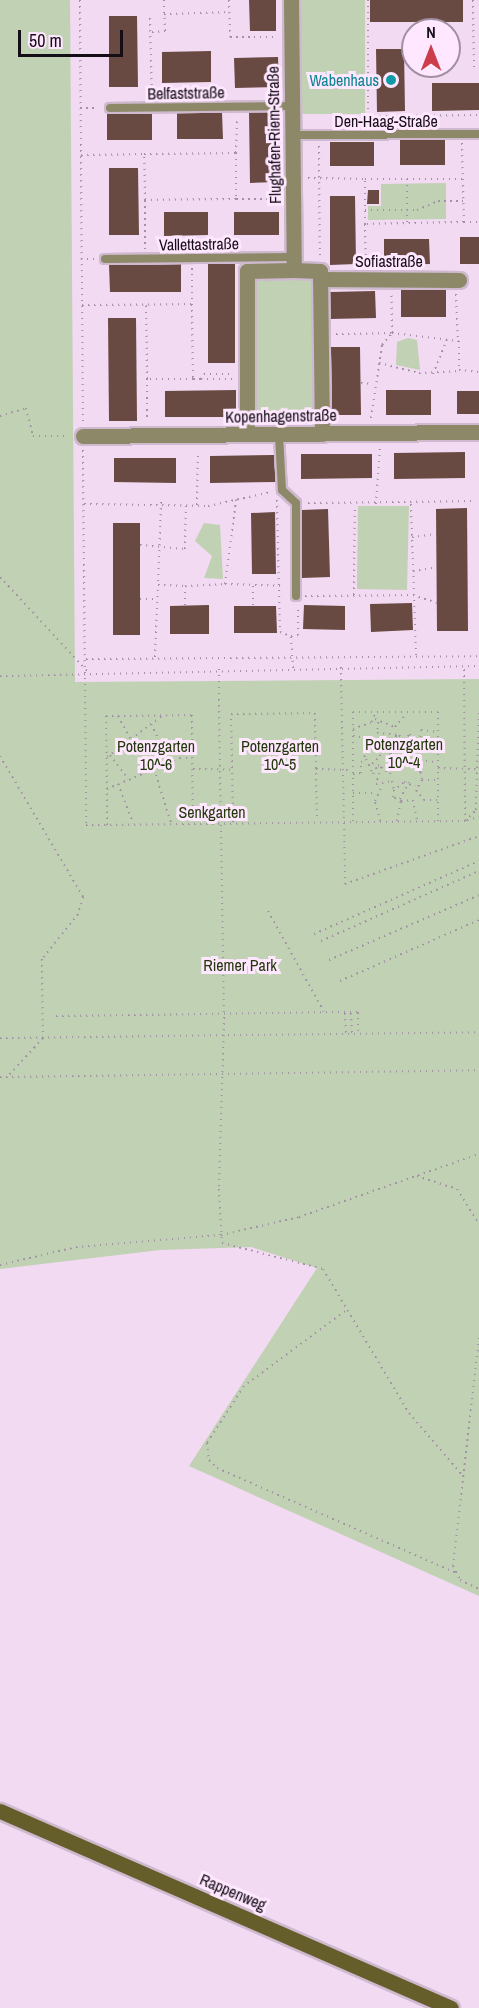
<!DOCTYPE html>
<html>
<head>
<meta charset="utf-8">
<style>
	body { margin:0 }
	#map { position:relative; width:479px; height:2008px; overflow:hidden; background:#f1daf2; font-family:"Archivo Narrow",sans-serif }
	div>[style] { position:absolute }
	.green>* { inset:0; background:#c1d1b3 }
	.building>* { inset:0; background:#694a42 }
	.path>* { height:2px; margin-top:-1px; transform-origin:0; background:repeating-linear-gradient(90deg,#a392a4 0 1.5px,transparent 0 6px) }
	.roads { filter:drop-shadow(2px 0 #ceb9cf) drop-shadow(-2px 0 #ceb9cf) drop-shadow(0 2px #ceb9cf) drop-shadow(0 -2px #ceb9cf) }
	.lane>* { height:8px; margin:-4px; padding:0 4px; transform-origin:4px; border-radius:4px; background:#8d8867 }
	.street>* { height:15px; margin:-7.5px; padding:0 7.5px; transform-origin:7.5px; border-radius:7.5px; background:#8d8867 }
	.secondary>* { height:15px; margin:-7.5px; padding:0 7.5px; transform-origin:7.5px; border-radius:7.5px; background:#655d2a }
	.path-bridge>* { height:2px; margin-top:-1px; transform-origin:0; background:repeating-linear-gradient(90deg,#a392a4 0 1.5px,transparent 0 6px) }
	.dots>* { width:16px; height:16px; translate:-50% -50%; box-sizing:border-box; border:3px solid #fee7ff; border-radius:50% }
	span { translate:-50% -50%; white-space:nowrap; text-align:center; line-height:1.15; -webkit-text-stroke:6px #fee7ff; paint-order:stroke }
	.culture-label { font-size:16px; color:#0d838f }
	.right { translate:-100% -50%; text-align:right }
	.street-label { font-size:16px; color:#160e16 }
	.park-label { font-size:16px; color:#24390b }
	.north { position:absolute; left:401px; top:18px; width:60px; height:60px; box-sizing:border-box; background:#fee7ff; border:2px solid #a190a2; border-radius:50%; rotate:0deg; font-size:16px; font-weight:700; line-height:24px; text-align:center; color:#160e16 }
	.north::after { content:''; display:block; margin:auto; width:21px; height:27px; background:#cc3c49; clip-path:polygon(50% 0,100% 100%,50% 72%,0 100%) }
	.scale { position:absolute; left:18px; top:30px; width:105px; height:27px; box-sizing:border-box; border:3px solid #160e16; border-top:0; padding-left:8px; font-size:18px; line-height:21px; white-space:nowrap; color:#160e16; -webkit-text-stroke:4px #fee7ff; paint-order:stroke }
</style>
</head>
<body>
<div id="map">
	<div class="green">
		<div style="clip-path:polygon(0 0,70px 0,75px 682px,479px 679px,479px 1596px,189px 1466px,317px 1268px,251px 1247px,160px 1250px,0 1269px)"></div>
		<div style="clip-path:polygon(299px 0,365px 0,365px 114px,299px 114px)"></div>
		<div style="clip-path:polygon(446px 183px,446px 219px,368px 220px,368px 206px,381px 206px,381px 184px)"></div>
		<div style="clip-path:polygon(313px 277px,314px 424px,256px 424px,254px 278px)"></div>
		<div style="clip-path:polygon(408px 338px,417px 340px,420px 370px,396px 365px,397px 342px)"></div>
		<div style="clip-path:polygon(358px 506px,409px 506px,407px 590px,357px 589px)"></div>
		<div style="clip-path:polygon(204px 523px,220px 525px,223px 579px,204px 578px,212px 556px,195px 541px)"></div>
	</div>
	<div class="building">
		<div style="clip-path:polygon(249px 0,276px 0,276px 31px,250px 31px)"></div>
		<div style="clip-path:polygon(370px 0,463px 0,463px 22px,370px 22px)"></div>
		<div style="clip-path:polygon(109px 16px,137px 16px,138px 87px,109px 87px)"></div>
		<div style="clip-path:polygon(376px 49px,404px 49px,405px 111px,377px 112px)"></div>
		<div style="clip-path:polygon(211px 51px,211px 82px,162px 83px,162px 52px)"></div>
		<div style="clip-path:polygon(278px 57px,279px 87px,235px 88px,234px 58px)"></div>
		<div style="clip-path:polygon(432px 83px,479px 83px,479px 110px,432px 111px)"></div>
		<div style="clip-path:polygon(249px 112px,278px 112px,278px 182px,250px 183px)"></div>
		<div style="clip-path:polygon(107px 113px,152px 114px,152px 140px,107px 140px)"></div>
		<div style="clip-path:polygon(177px 113px,222px 113px,223px 139px,177px 139px)"></div>
		<div style="clip-path:polygon(400px 140px,445px 140px,445px 165px,400px 165px)"></div>
		<div style="clip-path:polygon(330px 142px,374px 142px,374px 166px,330px 166px)"></div>
		<div style="clip-path:polygon(109px 168px,138px 168px,139px 235px,109px 235px)"></div>
		<div style="clip-path:polygon(368px 190px,379px 190px,379px 204px,367px 204px)"></div>
		<div style="clip-path:polygon(330px 196px,355px 196px,356px 264px,330px 265px)"></div>
		<div style="clip-path:polygon(164px 212px,208px 212px,208px 235px,164px 236px)"></div>
		<div style="clip-path:polygon(234px 212px,279px 212px,279px 235px,234px 235px)"></div>
		<div style="clip-path:polygon(460px 237px,479px 237px,479px 264px,460px 264px)"></div>
		<div style="clip-path:polygon(384px 239px,429px 239px,430px 264px,384px 265px)"></div>
		<div style="clip-path:polygon(181px 264px,181px 292px,110px 292px,109px 265px)"></div>
		<div style="clip-path:polygon(208px 264px,235px 264px,235px 363px,208px 363px)"></div>
		<div style="clip-path:polygon(401px 290px,446px 290px,446px 317px,401px 317px)"></div>
		<div style="clip-path:polygon(375px 291px,376px 318px,330px 319px,330px 292px)"></div>
		<div style="clip-path:polygon(108px 318px,136px 318px,137px 421px,109px 421px)"></div>
		<div style="clip-path:polygon(331px 347px,360px 347px,361px 415px,332px 415px)"></div>
		<div style="clip-path:polygon(236px 390px,236px 417px,165px 417px,165px 391px)"></div>
		<div style="clip-path:polygon(386px 390px,431px 390px,431px 415px,386px 415px)"></div>
		<div style="clip-path:polygon(457px 391px,479px 391px,479px 414px,457px 414px)"></div>
		<div style="clip-path:polygon(465px 452px,465px 478px,394px 479px,394px 453px)"></div>
		<div style="clip-path:polygon(301px 454px,372px 454px,372px 478px,301px 479px)"></div>
		<div style="clip-path:polygon(274px 455px,276px 482px,210px 483px,210px 456px)"></div>
		<div style="clip-path:polygon(114px 458px,176px 458px,176px 483px,114px 482px)"></div>
		<div style="clip-path:polygon(467px 508px,468px 631px,437px 631px,436px 509px)"></div>
		<div style="clip-path:polygon(328px 509px,330px 577px,302px 578px,302px 510px)"></div>
		<div style="clip-path:polygon(275px 512px,276px 574px,252px 574px,251px 513px)"></div>
		<div style="clip-path:polygon(113px 523px,140px 523px,140px 635px,113px 635px)"></div>
		<div style="clip-path:polygon(412px 603px,413px 630px,371px 632px,370px 604px)"></div>
		<div style="clip-path:polygon(209px 605px,209px 634px,170px 634px,170px 606px)"></div>
		<div style="clip-path:polygon(304px 605px,345px 606px,345px 630px,303px 629px)"></div>
		<div style="clip-path:polygon(234px 606px,276px 606px,277px 633px,234px 633px)"></div>
	</div>
	<div class="path">
		<div style="left:80px;top:0;width:423px;rotate:89.6deg"></div>
		<div style="left:164px;top:0;width:14px;rotate:90deg"></div>
		<div style="left:164px;top:14px;width:65px;rotate:-1.8deg"></div>
		<div style="left:229px;top:0;width:37px;rotate:88deg"></div>
		<div style="left:230px;top:37px;width:47px"></div>
		<div style="left:368px;top:0;width:123px;rotate:90deg"></div>
		<div style="left:473px;top:0;width:67px;rotate:89.1deg"></div>
		<div style="left:150px;top:18px;width:78px;rotate:88.5deg"></div>
		<div style="left:152px;top:32px;width:13px;rotate:-4deg"></div>
		<div style="left:165px;top:31px;width:17px;rotate:-93deg"></div>
		<div style="left:80px;top:108px;width:18px"></div>
		<div style="left:368px;top:116px;width:111px;rotate:-0.5deg"></div>
		<div style="left:462px;top:143px;width:79px;rotate:88.5deg"></div>
		<div style="left:464px;top:222px;width:99px;rotate:178.8deg"></div>
		<div style="left:365px;top:224px;width:45px;rotate:-90deg"></div>
		<div style="left:365px;top:179px;width:98px"></div>
		<div style="left:319px;top:146px;width:112px;rotate:89.5deg"></div>
		<div style="left:236px;top:153px;width:36px;rotate:-88deg"></div>
		<div style="left:81px;top:155px;width:63px;rotate:-0.9deg"></div>
		<div style="left:144px;top:154px;width:92px;rotate:-0.6deg"></div>
		<div style="left:236px;top:153px;width:46px;rotate:90deg"></div>
		<div style="left:236px;top:199px;width:91px;rotate:179.4deg"></div>
		<div style="left:145px;top:200px;width:46px;rotate:-91.2deg"></div>
		<div style="left:308px;top:178px;width:57px;rotate:1deg"></div>
		<div style="left:407px;top:179px;width:44px;rotate:90deg"></div>
		<div style="left:236px;top:199px;width:42px"></div>
		<div style="left:145px;top:200px;width:49px;rotate:90deg"></div>
		<div style="left:365px;top:210px;width:52px"></div>
		<div style="left:417px;top:210px;width:23px;rotate:-23deg"></div>
		<div style="left:438px;top:201px;width:25px"></div>
		<div style="left:464px;top:222px;width:15px"></div>
		<div style="left:365px;top:224px;width:42px;rotate:88.6deg"></div>
		<div style="left:81px;top:259px;width:13px"></div>
		<div style="left:192px;top:268px;width:36px;rotate:90deg"></div>
		<div style="left:456px;top:294px;width:46px;rotate:87.5deg"></div>
		<div style="left:82px;top:305px;width:110px;rotate:-0.5deg"></div>
		<div style="left:192px;top:304px;width:75px;rotate:89.2deg"></div>
		<div style="left:193px;top:379px;width:46px;rotate:180deg"></div>
		<div style="left:147px;top:379px;width:74px;rotate:-90.8deg"></div>
		<div style="left:336px;top:334px;width:56px;rotate:-1deg"></div>
		<div style="left:392px;top:333px;width:67px;rotate:6.8deg"></div>
		<div style="left:459px;top:341px;width:29px;rotate:90deg"></div>
		<div style="left:459px;top:370px;width:20px;rotate:6deg"></div>
		<div style="left:379px;top:363px;width:41px;rotate:14deg"></div>
		<div style="left:419px;top:373px;width:39px;rotate:-3deg"></div>
		<div style="left:433px;top:374px;width:37px;rotate:-68deg"></div>
		<div style="left:147px;top:379px;width:42px;rotate:90deg"></div>
		<div style="left:193px;top:379px;width:8px"></div>
		<div style="left:201px;top:379px;width:6px;rotate:-59deg"></div>
		<div style="left:204px;top:374px;width:28px"></div>
		<div style="left:201px;top:379px;width:33px"></div>
		<div style="left:361px;top:383px;width:12px;rotate:5deg"></div>
		<div style="left:0;top:416px;width:27px;rotate:-17deg"></div>
		<div style="left:26px;top:408px;width:29px;rotate:76deg"></div>
		<div style="left:33px;top:436px;width:35px"></div>
		<div style="left:371px;top:418px;width:74px;rotate:-81.4deg"></div>
		<div style="left:382px;top:345px;width:16px;rotate:-50deg"></div>
		<div style="left:392px;top:333px;width:39px;rotate:-91deg"></div>
		<div style="left:83px;top:450px;width:375px;rotate:89.5deg"></div>
		<div style="left:86px;top:825px;width:379px;rotate:-0.6deg"></div>
		<div style="left:465px;top:821px;width:154px;rotate:-90.4deg"></div>
		<div style="left:277px;top:500px;width:132px;rotate:88.7deg"></div>
		<div style="left:280px;top:632px;width:12px;rotate:20deg"></div>
		<div style="left:161px;top:502px;width:83px;rotate:92.1deg"></div>
		<div style="left:158px;top:585px;width:27px;rotate:2deg"></div>
		<div style="left:185px;top:586px;width:40px;rotate:-2.9deg"></div>
		<div style="left:225px;top:584px;width:85px;rotate:-82.5deg"></div>
		<div style="left:308px;top:503px;width:164px;rotate:-0.7deg"></div>
		<div style="left:84px;top:504px;width:124px;rotate:0.9deg"></div>
		<div style="left:208px;top:506px;width:65px;rotate:-12.5deg"></div>
		<div style="left:376px;top:504px;width:57px;rotate:-86deg"></div>
		<div style="left:411px;top:504px;width:151px;rotate:88.1deg"></div>
		<div style="left:197px;top:505px;width:54px;rotate:-88.9deg"></div>
		<div style="left:412px;top:537px;width:24px;rotate:-7deg"></div>
		<div style="left:140px;top:545px;width:45px;rotate:5.1deg"></div>
		<div style="left:185px;top:549px;width:45px;rotate:-88.7deg"></div>
		<div style="left:413px;top:571px;width:24px;rotate:-9deg"></div>
		<div style="left:0;top:577px;width:128px;rotate:47.2deg"></div>
		<div style="left:225px;top:584px;width:60px;rotate:1.9deg"></div>
		<div style="left:253px;top:586px;width:20px;rotate:90deg"></div>
		<div style="left:354px;top:595px;width:90px;rotate:-89.4deg"></div>
		<div style="left:305px;top:596px;width:108px;rotate:-0.5deg"></div>
		<div style="left:413px;top:595px;width:25px;rotate:18deg"></div>
		<div style="left:140px;top:599px;width:14px"></div>
		<div style="left:185px;top:605px;width:18px;rotate:-90deg"></div>
		<div style="left:155px;top:657px;width:72px;rotate:-87.6deg"></div>
		<div style="left:86px;top:659px;width:393px;rotate:-0.4deg"></div>
		<div style="left:341px;top:667px;width:217px;rotate:88.9deg"></div>
		<div style="left:345px;top:884px;width:142px;rotate:-19.7deg"></div>
		<div style="left:293px;top:668px;width:32px;rotate:-94deg"></div>
		<div style="left:291px;top:636px;width:7px;rotate:-8deg"></div>
		<div style="left:298px;top:635px;width:30px;rotate:-90deg"></div>
		<div style="left:219px;top:669px;width:30px;rotate:90deg"></div>
		<div style="left:0;top:676px;width:479px;rotate:-1.2deg"></div>
		<div style="left:118px;top:716px;width:26px;rotate:61deg"></div>
		<div style="left:375px;top:719px;width:22px;rotate:22deg"></div>
		<div style="left:395px;top:727px;width:18px;rotate:-49deg"></div>
		<div style="left:378px;top:722px;width:11px;rotate:95deg"></div>
		<div style="left:377px;top:733px;width:22px;rotate:5deg"></div>
		<div style="left:399px;top:735px;width:8px;rotate:50deg"></div>
		<div style="left:404px;top:741px;width:9px;rotate:-49deg"></div>
		<div style="left:410px;top:734px;width:12px;rotate:81deg"></div>
		<div style="left:412px;top:746px;width:9px;rotate:-21deg"></div>
		<div style="left:420px;top:743px;width:13px;rotate:-86deg"></div>
		<div style="left:421px;top:730px;width:17px;rotate:7deg"></div>
		<div style="left:151px;top:724px;width:42px;rotate:63.4deg"></div>
		<div style="left:353px;top:729px;width:20px;rotate:-20deg"></div>
		<div style="left:372px;top:722px;width:9px;rotate:-72deg"></div>
		<div style="left:396px;top:735px;width:10px;rotate:90deg"></div>
		<div style="left:396px;top:745px;width:8px;rotate:30deg"></div>
		<div style="left:403px;top:749px;width:15px;rotate:160deg"></div>
		<div style="left:389px;top:754px;width:8px;rotate:30deg"></div>
		<div style="left:396px;top:758px;width:9px;rotate:96deg"></div>
		<div style="left:395px;top:767px;width:15px;rotate:-32deg"></div>
		<div style="left:408px;top:759px;width:30px;rotate:6deg"></div>
		<div style="left:353px;top:736px;width:16px;rotate:7deg"></div>
		<div style="left:369px;top:738px;width:22px;rotate:103deg"></div>
		<div style="left:110px;top:755px;width:30px;rotate:53deg"></div>
		<div style="left:0;top:756px;width:164px;rotate:59.5deg"></div>
		<div style="left:83px;top:897px;width:18px;rotate:106deg"></div>
		<div style="left:78px;top:914px;width:58px;rotate:128.7deg"></div>
		<div style="left:42px;top:959px;width:79px;rotate:89.3deg"></div>
		<div style="left:43px;top:1038px;width:52px;rotate:132.6deg"></div>
		<div style="left:107px;top:757px;width:69px;rotate:-36.7deg"></div>
		<div style="left:415px;top:763px;width:5px;rotate:101deg"></div>
		<div style="left:414px;top:768px;width:8px;rotate:30deg"></div>
		<div style="left:421px;top:772px;width:8px;rotate:83deg"></div>
		<div style="left:422px;top:780px;width:12px;rotate:121deg"></div>
		<div style="left:416px;top:790px;width:13px;rotate:51deg"></div>
		<div style="left:424px;top:800px;width:14px"></div>
		<div style="left:372px;top:764px;width:11px;rotate:-45deg"></div>
		<div style="left:380px;top:756px;width:12px;rotate:-99deg"></div>
		<div style="left:378px;top:744px;width:18px;rotate:3deg"></div>
		<div style="left:381px;top:767px;width:11px;rotate:38deg"></div>
		<div style="left:390px;top:774px;width:8px;rotate:-60deg"></div>
		<div style="left:438px;top:768px;width:38px;rotate:2deg"></div>
		<div style="left:154px;top:769px;width:57px;rotate:72.5deg"></div>
		<div style="left:193px;top:769px;width:39px;rotate:1deg"></div>
		<div style="left:316px;top:769px;width:36px;rotate:2deg"></div>
		<div style="left:353px;top:774px;width:8px;rotate:-7deg"></div>
		<div style="left:361px;top:773px;width:11px;rotate:-90deg"></div>
		<div style="left:361px;top:762px;width:6px;rotate:-31deg"></div>
		<div style="left:366px;top:759px;width:17px;rotate:65deg"></div>
		<div style="left:373px;top:774px;width:10px;rotate:-61deg"></div>
		<div style="left:378px;top:765px;width:4px;rotate:34deg"></div>
		<div style="left:381px;top:767px;width:18px;rotate:106deg"></div>
		<div style="left:376px;top:784px;width:16px;rotate:-11deg"></div>
		<div style="left:392px;top:781px;width:9px;rotate:77deg"></div>
		<div style="left:422px;top:780px;width:15px"></div>
		<div style="left:118px;top:784px;width:42px;rotate:69deg"></div>
		<div style="left:107px;top:789px;width:79px;rotate:-23deg"></div>
		<div style="left:180px;top:758px;width:12px"></div>
		<div style="left:353px;top:793px;width:23px"></div>
		<div style="left:400px;top:799px;width:19px;rotate:-62deg"></div>
		<div style="left:401px;top:801px;width:12px;rotate:-5deg"></div>
		<div style="left:413px;top:800px;width:21px;rotate:79deg"></div>
		<div style="left:467px;top:820px;width:12px;rotate:-14deg"></div>
		<div style="left:353px;top:821px;width:109px;rotate:-90deg"></div>
		<div style="left:353px;top:712px;width:85px"></div>
		<div style="left:438px;top:712px;width:109px;rotate:90deg"></div>
		<div style="left:380px;top:821px;width:21px;rotate:-104deg"></div>
		<div style="left:375px;top:801px;width:17px;rotate:-65deg"></div>
		<div style="left:397px;top:821px;width:20px;rotate:-79deg"></div>
		<div style="left:401px;top:801px;width:9px;rotate:-153deg"></div>
		<div style="left:393px;top:797px;width:6px;rotate:-90deg"></div>
		<div style="left:393px;top:791px;width:14px;rotate:-39deg"></div>
		<div style="left:404px;top:782px;width:12px;rotate:20deg"></div>
		<div style="left:465px;top:821px;width:16px;rotate:-45deg"></div>
		<div style="left:476px;top:810px;width:99px;rotate:-88.3deg"></div>
		<div style="left:233px;top:822px;width:108px;rotate:-91.1deg"></div>
		<div style="left:231px;top:714px;width:84px;rotate:-0.7deg"></div>
		<div style="left:315px;top:713px;width:108px;rotate:88.9deg"></div>
		<div style="left:107px;top:825px;width:109px;rotate:-90.5deg"></div>
		<div style="left:106px;top:716px;width:86px;rotate:-0.7deg"></div>
		<div style="left:192px;top:715px;width:107px;rotate:89.5deg"></div>
		<div style="left:268px;top:911px;width:115px;rotate:61deg"></div>
		<div style="left:314px;top:934px;width:180px;rotate:-23.9deg"></div>
		<div style="left:321px;top:941px;width:173px;rotate:-23.9deg"></div>
		<div style="left:329px;top:960px;width:163px;rotate:-23.4deg"></div>
		<div style="left:340px;top:981px;width:152px;rotate:-23.7deg"></div>
		<div style="left:345px;top:1013px;width:21px;rotate:87deg"></div>
		<div style="left:351px;top:1013px;width:21px;rotate:87deg"></div>
		<div style="left:56px;top:1016px;width:302px;rotate:-0.8deg"></div>
		<div style="left:358px;top:1012px;width:22px;rotate:90deg"></div>
		<div style="left:224px;top:1017px;width:172px;rotate:91.7deg"></div>
		<div style="left:219px;top:1189px;width:54px;rotate:86.8deg"></div>
		<div style="left:222px;top:1243px;width:104px;rotate:14.4deg"></div>
		<div style="left:323px;top:1269px;width:168px;rotate:59.2deg"></div>
		<div style="left:409px;top:1413px;width:83px;rotate:49.4deg"></div>
		<div style="left:0;top:1038px;width:479px;rotate:-0.7deg"></div>
		<div style="left:0;top:1077px;width:479px;rotate:-0.8deg"></div>
		<div style="left:417px;top:1176px;width:42px;rotate:18deg"></div>
		<div style="left:457px;top:1189px;width:41px;rotate:57.8deg"></div>
		<div style="left:0;top:1265px;width:78px;rotate:-13.3deg"></div>
		<div style="left:76px;top:1247px;width:145px;rotate:-4.7deg"></div>
		<div style="left:221px;top:1235px;width:80px;rotate:-13deg"></div>
		<div style="left:299px;top:1217px;width:191px;rotate:-19.3deg"></div>
		<div style="left:345px;top:1311px;width:126px;rotate:143.4deg"></div>
		<div style="left:244px;top:1386px;width:68px;rotate:123deg"></div>
		<div style="left:207px;top:1443px;width:17px;rotate:83deg"></div>
		<div style="left:209px;top:1460px;width:11px;rotate:45deg"></div>
		<div style="left:217px;top:1468px;width:261px;rotate:23.7deg"></div>
		<div style="left:479px;top:1338px;width:229px;rotate:96.5deg"></div>
		<div style="left:453px;top:1566px;width:16px;rotate:63deg"></div>
		<div style="left:460px;top:1580px;width:21px;rotate:25deg"></div>
	</div>
	<div class="roads">
		<div class="lane">
			<div style="left:110px;top:108px;width:182px;rotate:-0.6deg"></div>
			<div style="left:292px;top:135px;width:187px;rotate:-0.3deg"></div>
			<div style="left:105px;top:259px;width:188px;rotate:-0.6deg"></div>
			<div style="left:279px;top:435px;width:55px;rotate:86.9deg"></div>
			<div style="left:282px;top:490px;width:19px;rotate:43deg"></div>
			<div style="left:296px;top:503px;width:93px;rotate:90deg"></div>
		</div>
		<div class="street">
			<div style="left:291px;top:0;width:270px;rotate:89.4deg"></div>
			<div style="left:320px;top:279px;width:139px;rotate:0.4deg"></div>
			<div style="left:247px;top:434px;width:163px;rotate:-90deg"></div>
			<div style="left:247px;top:271px;width:47px;rotate:-1.2deg"></div>
			<div style="left:294px;top:270px;width:26px;rotate:2deg"></div>
			<div style="left:320px;top:271px;width:163px;rotate:89.3deg"></div>
			<div style="left:83px;top:436px;width:396px;rotate:-0.6deg"></div>
		</div>
		<div class="secondary">
			<div style="left:0;top:1811px;width:492px;rotate:23.6deg"></div>
		</div>
	</div>
	<div class="path-bridge">
		<div style="left:219px;top:699px;width:318px;rotate:89.1deg"></div>
	</div>
	<div class="dots">
		<div style="left:391px;top:80px;background:#0f9aa8"></div>
	</div>
	<div class="culture-label">
		<span class="right" style="left:379px;top:80px">Wabenhaus</span>
	</div>
	<div class="street-label">
		<span style="left:186px;top:93px;rotate:-1deg">Belfaststraße</span>
		<span style="left:386px;top:121px">Den-Haag-Straße</span>
		<span style="left:274px;top:135px;rotate:-91deg">Flughafen-Riem-Straße</span>
		<span style="left:199px;top:244px;rotate:-1deg">Vallettastraße</span>
		<span style="left:389px;top:261px">Sofiastraße</span>
		<span style="left:281px;top:416px;rotate:-1deg">Kopenhagenstraße</span>
		<span style="left:233px;top:1892px;rotate:23deg">Rappenweg</span>
	</div>
	<div class="park-label">
		<span style="left:404px;top:753px">Potenzgarten<br>10^-4</span>
		<span style="left:156px;top:755px">Potenzgarten<br>10^-6</span>
		<span style="left:280px;top:755px">Potenzgarten<br>10^-5</span>
		<span style="left:212px;top:812px">Senkgarten</span>
		<span style="left:240px;top:965px">Riemer Park</span>
	</div>
	<div class="north">N</div>
	<div class="scale">50 m</div>
</div>
</body>
</html>
